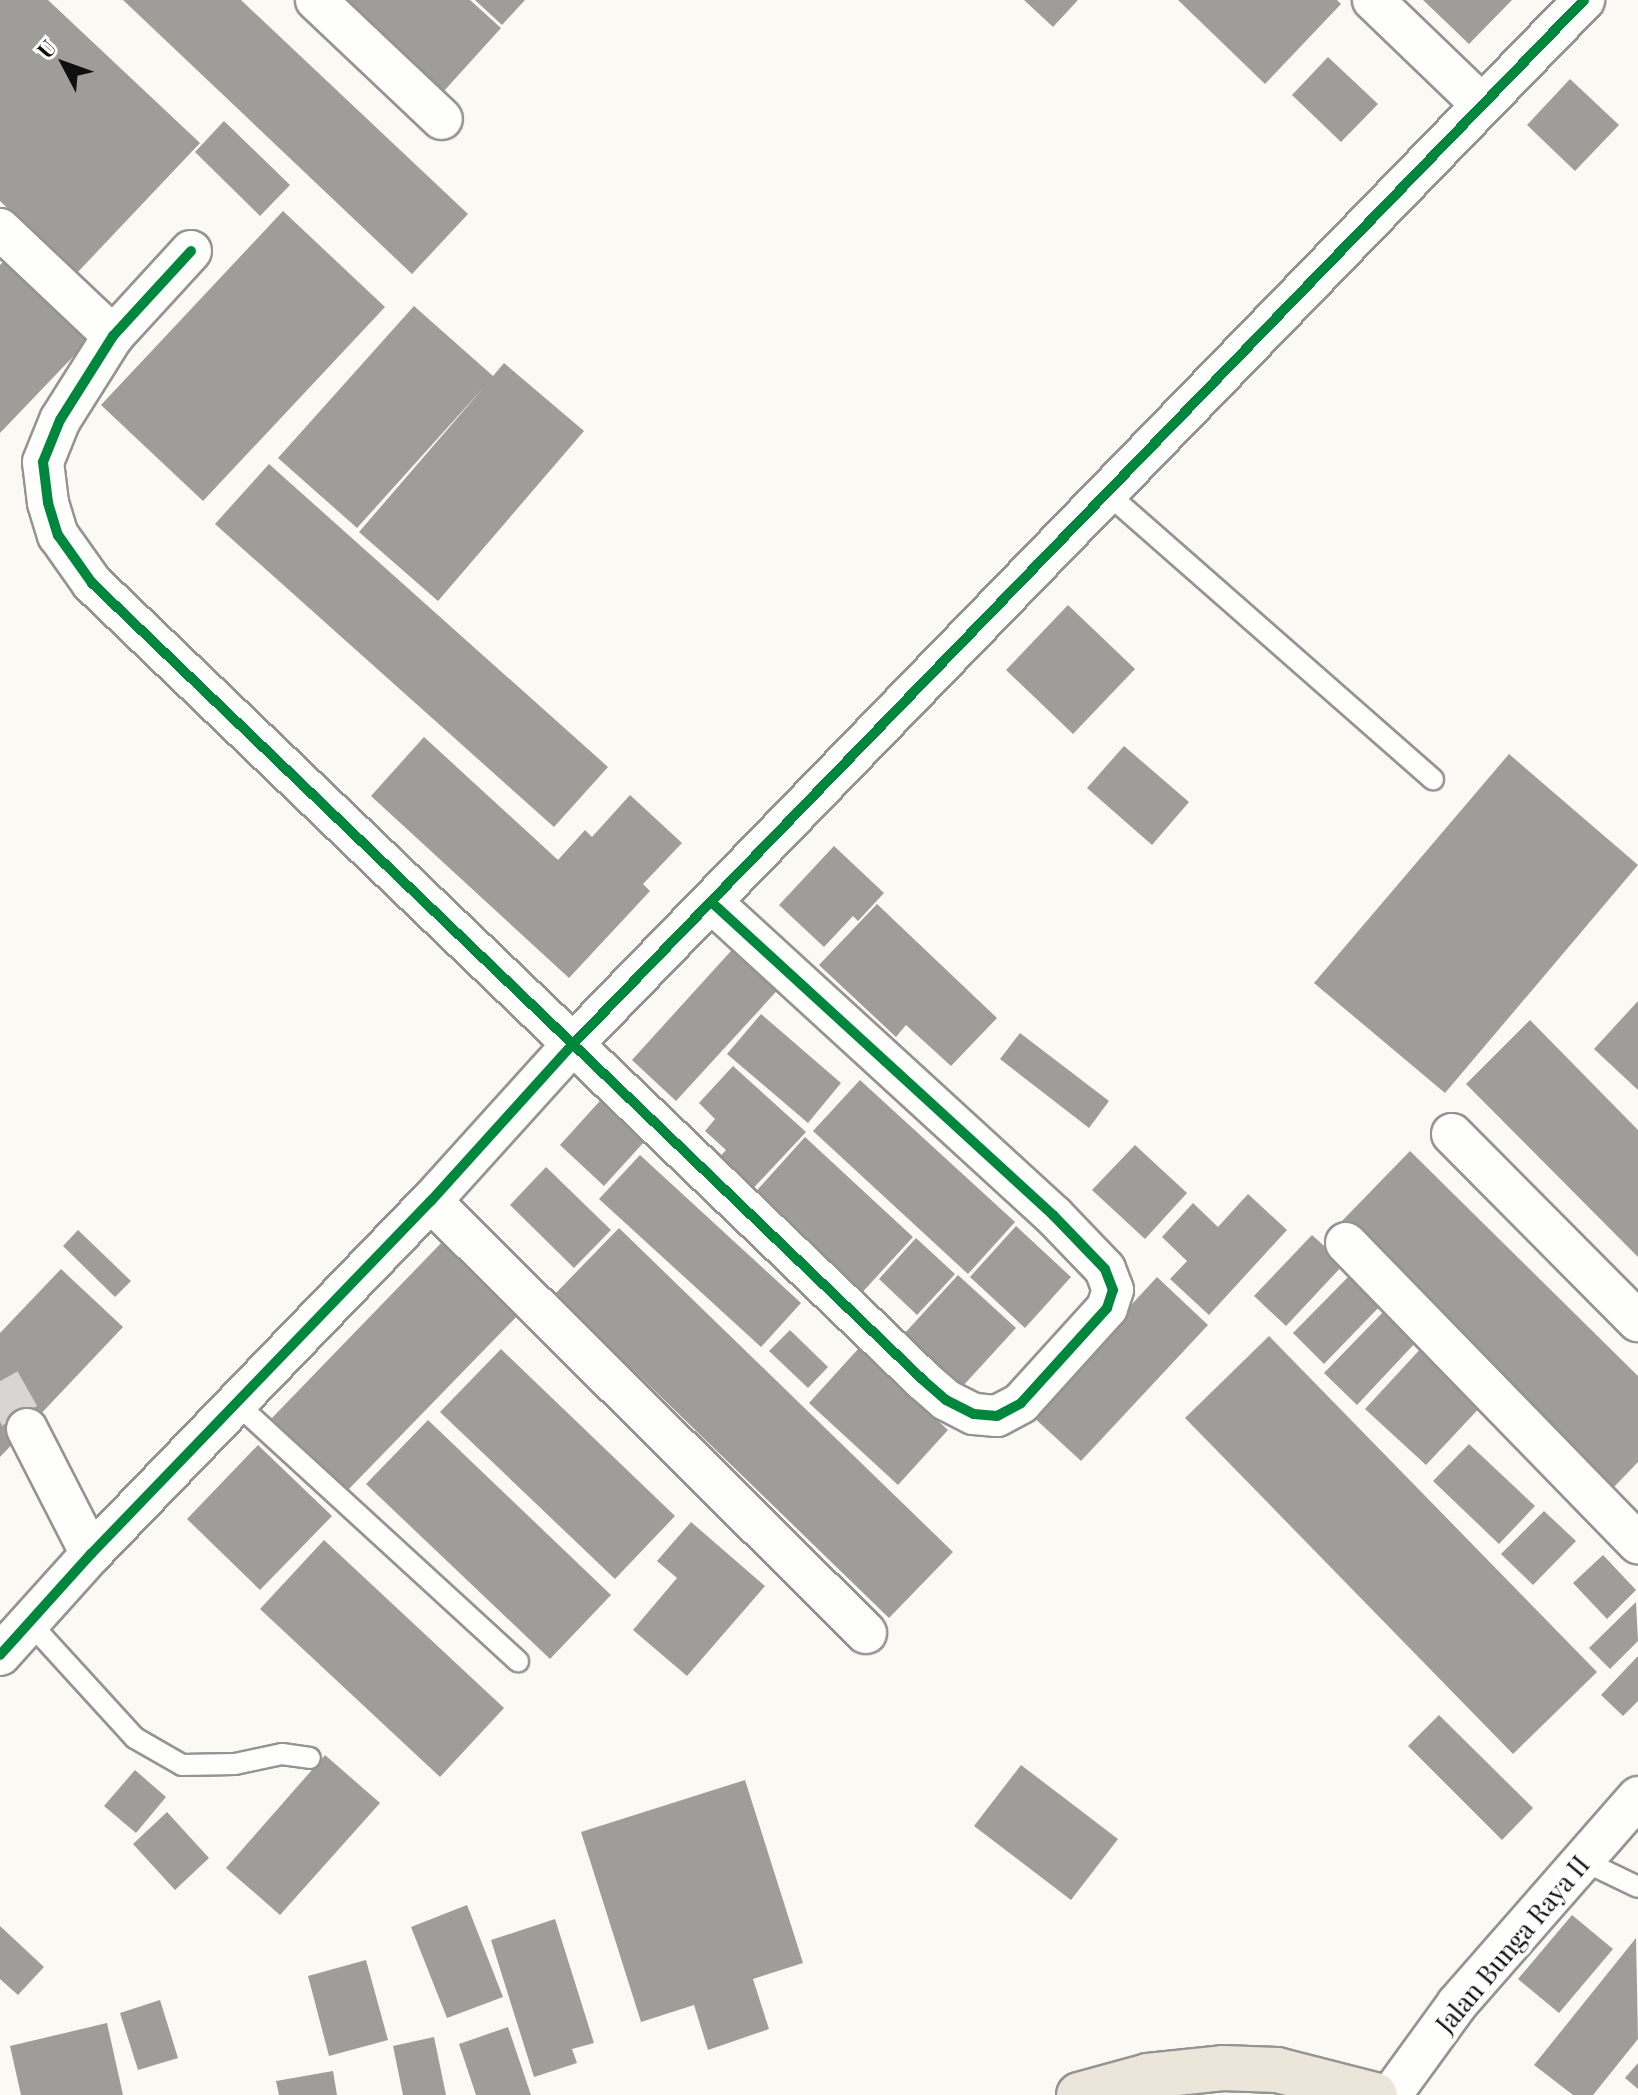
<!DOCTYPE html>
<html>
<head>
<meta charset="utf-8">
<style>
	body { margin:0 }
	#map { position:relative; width:1638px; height:2095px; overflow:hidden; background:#fbf9f4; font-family:"Playfair Display",serif }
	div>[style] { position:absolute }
	.building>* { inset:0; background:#9f9d9a }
	.street-tunnel>* { height:40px; margin-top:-20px; transform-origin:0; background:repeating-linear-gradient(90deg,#d8d6d2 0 40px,transparent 0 60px) }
	.roads { filter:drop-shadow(2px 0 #959492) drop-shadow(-2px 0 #959492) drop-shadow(0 2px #959492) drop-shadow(0 -2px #959492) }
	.lane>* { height:20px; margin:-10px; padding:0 10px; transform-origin:10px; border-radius:10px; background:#fefefd }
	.street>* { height:40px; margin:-20px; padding:0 20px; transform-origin:20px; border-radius:20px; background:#fefefd }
	.primary>* { height:44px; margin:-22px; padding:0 22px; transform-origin:22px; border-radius:22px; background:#ebe5da }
	.cycleway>* { height:10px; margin:-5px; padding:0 5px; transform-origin:5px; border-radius:5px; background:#00873e }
	span { translate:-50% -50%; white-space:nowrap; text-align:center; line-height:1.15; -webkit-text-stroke:8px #fff; paint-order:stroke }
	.street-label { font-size:26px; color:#0f0f0f }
	.north { position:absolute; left:24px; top:24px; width:80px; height:80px; -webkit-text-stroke:6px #fff; paint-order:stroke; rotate:311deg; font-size:22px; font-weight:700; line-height:32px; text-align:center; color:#0f0f0f }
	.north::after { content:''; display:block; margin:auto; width:28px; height:36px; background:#0f0f0f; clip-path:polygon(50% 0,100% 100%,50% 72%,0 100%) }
</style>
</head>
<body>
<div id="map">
	<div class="building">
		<div style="clip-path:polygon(0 0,48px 0,200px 143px,76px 274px,0 201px)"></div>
		<div style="clip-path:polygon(123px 0,241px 0,468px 214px,412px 274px)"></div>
		<div style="clip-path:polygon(343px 0,470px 0,501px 28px,444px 91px)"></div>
		<div style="clip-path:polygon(475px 0,525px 0,502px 25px)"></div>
		<div style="clip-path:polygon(1024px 0,1078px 0,1053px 27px)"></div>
		<div style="clip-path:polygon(1178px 0,1337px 0,1341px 4px,1265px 84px)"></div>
		<div style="clip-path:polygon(1423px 0,1512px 0,1469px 44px)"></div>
		<div style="clip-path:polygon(1328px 57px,1378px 104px,1341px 142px,1292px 95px)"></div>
		<div style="clip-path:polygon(1570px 79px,1619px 125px,1575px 171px,1527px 125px)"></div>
		<div style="clip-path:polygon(224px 121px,290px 185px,260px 216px,195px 152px)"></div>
		<div style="clip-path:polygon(283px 211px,385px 307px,203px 501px,101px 405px)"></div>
		<div style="clip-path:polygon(6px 259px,90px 339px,0 433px,0 265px)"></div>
		<div style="clip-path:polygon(414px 306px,493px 376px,504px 363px,584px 431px,438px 601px,359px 532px,484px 387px,357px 528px,278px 458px)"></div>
		<div style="clip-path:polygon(269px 464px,608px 767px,554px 827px,215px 524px)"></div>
		<div style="clip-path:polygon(1068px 605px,1135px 669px,1073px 734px,1006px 670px)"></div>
		<div style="clip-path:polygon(424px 737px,558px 860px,585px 830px,592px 837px,630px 795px,682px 843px,643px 884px,650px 891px,569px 978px,371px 796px)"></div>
		<div style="clip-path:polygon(1124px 746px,1189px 802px,1152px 845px,1087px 788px)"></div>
		<div style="clip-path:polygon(1509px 754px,1638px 865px,1445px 1093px,1314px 983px)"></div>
		<div style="clip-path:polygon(834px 846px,884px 893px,858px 921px,853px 916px,824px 947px,779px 905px)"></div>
		<div style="clip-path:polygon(877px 904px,997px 1018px,951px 1066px,906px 1025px,896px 1037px,819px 965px)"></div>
		<div style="clip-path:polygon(740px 941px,785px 982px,676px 1101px,632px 1060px)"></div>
		<div style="clip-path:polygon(1638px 1001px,1638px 1090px,1594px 1049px)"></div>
		<div style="clip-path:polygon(761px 1014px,841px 1083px,808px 1123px,727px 1054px)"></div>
		<div style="clip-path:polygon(1530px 1020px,1638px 1130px,1638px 1257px,1466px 1084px)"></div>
		<div style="clip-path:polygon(1020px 1033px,1109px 1101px,1089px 1128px,1000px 1059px)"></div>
		<div style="clip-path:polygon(733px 1066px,806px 1132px,747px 1195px,713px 1164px,726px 1150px,705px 1131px,715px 1119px,699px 1103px)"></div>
		<div style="clip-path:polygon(860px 1080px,1015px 1222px,968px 1274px,813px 1131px)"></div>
		<div style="clip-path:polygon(608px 1092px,653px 1132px,604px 1186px,560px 1145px)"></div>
		<div style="clip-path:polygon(805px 1137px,913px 1237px,858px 1297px,750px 1198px)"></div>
		<div style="clip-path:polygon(1135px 1145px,1187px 1193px,1145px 1239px,1092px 1190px)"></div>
		<div style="clip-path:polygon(1410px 1151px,1638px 1376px,1638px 1462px,1613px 1488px,1341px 1222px)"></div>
		<div style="clip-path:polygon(640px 1155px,801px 1303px,761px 1347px,599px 1199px)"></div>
		<div style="clip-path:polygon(546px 1167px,611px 1230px,574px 1268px,510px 1205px)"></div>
		<div style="clip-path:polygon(1248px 1194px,1287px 1230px,1209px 1315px,1170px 1279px,1187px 1261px,1162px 1237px,1193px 1203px,1218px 1227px)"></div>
		<div style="clip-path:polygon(1016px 1226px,1071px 1277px,1025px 1328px,970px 1277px)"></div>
		<div style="clip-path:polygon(619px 1228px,953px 1552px,889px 1618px,555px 1294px)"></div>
		<div style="clip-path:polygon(78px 1230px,131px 1281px,115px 1297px,63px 1246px)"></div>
		<div style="clip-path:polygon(1312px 1235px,1344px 1264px,1286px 1326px,1254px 1296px)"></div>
		<div style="clip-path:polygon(446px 1238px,522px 1311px,346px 1492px,271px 1419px)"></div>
		<div style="clip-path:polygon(916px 1238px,955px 1274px,917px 1315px,879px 1279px)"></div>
		<div style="clip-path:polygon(61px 1269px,123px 1327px,0 1457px,0 1333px)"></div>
		<div style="clip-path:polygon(1351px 1274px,1382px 1304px,1324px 1364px,1293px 1333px)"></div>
		<div style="clip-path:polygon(958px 1275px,1016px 1328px,962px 1387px,904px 1334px)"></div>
		<div style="clip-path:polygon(1157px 1277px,1208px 1325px,1081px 1461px,1030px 1414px)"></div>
		<div style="clip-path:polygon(1385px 1310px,1417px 1341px,1357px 1405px,1324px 1373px)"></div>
		<div style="clip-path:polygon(790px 1330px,828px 1367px,808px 1388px,769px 1351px)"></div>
		<div style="clip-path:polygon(1269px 1336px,1597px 1672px,1513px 1754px,1185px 1418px)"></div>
		<div style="clip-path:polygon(1424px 1345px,1485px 1402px,1426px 1465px,1365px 1409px)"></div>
		<div style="clip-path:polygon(859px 1348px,948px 1430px,898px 1485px,809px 1403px)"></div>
		<div style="clip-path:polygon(501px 1349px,675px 1516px,615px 1579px,440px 1412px)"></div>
		<div style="clip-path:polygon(428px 1420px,611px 1595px,550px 1659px,366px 1484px)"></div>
		<div style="clip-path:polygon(1469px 1444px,1535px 1506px,1499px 1544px,1433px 1481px)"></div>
		<div style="clip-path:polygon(258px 1445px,332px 1516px,260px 1590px,187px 1519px)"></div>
		<div style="clip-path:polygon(1544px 1511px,1576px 1541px,1533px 1585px,1501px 1554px)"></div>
		<div style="clip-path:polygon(691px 1522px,765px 1586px,687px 1676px,633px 1630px,677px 1578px,657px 1561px)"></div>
		<div style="clip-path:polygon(324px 1540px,504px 1708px,440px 1777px,260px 1609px)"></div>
		<div style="clip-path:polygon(1603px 1555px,1636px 1590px,1607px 1619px,1573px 1583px)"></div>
		<div style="clip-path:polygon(1636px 1602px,1638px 1641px,1610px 1669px,1589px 1648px)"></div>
		<div style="clip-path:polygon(1638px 1656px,1638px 1701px,1623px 1716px,1601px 1695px)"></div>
		<div style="clip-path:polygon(1439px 1715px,1533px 1808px,1502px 1840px,1408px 1746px)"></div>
		<div style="clip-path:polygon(325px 1755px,380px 1803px,280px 1915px,226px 1868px)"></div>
		<div style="clip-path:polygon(1021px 1765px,1118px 1839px,1071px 1900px,974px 1826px)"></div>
		<div style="clip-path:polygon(135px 1770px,166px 1797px,136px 1833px,104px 1806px)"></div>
		<div style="clip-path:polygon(745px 1780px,803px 1963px,753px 1979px,769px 2029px,708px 2050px,694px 2005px,641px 2022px,581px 1832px)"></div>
		<div style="clip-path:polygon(167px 1812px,209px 1858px,175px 1890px,133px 1844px)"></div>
		<div style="clip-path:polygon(467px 1905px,503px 1997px,447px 2018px,411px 1927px)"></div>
		<div style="clip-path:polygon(1572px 1915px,1613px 1949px,1559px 2013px,1518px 1979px)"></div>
		<div style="clip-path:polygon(555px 1919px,594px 2043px,572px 2049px,577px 2063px,534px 2077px,491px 1940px)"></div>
		<div style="clip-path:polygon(0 1926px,44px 1967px,18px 1995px,0 1979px)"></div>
		<div style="clip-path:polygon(1636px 1938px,1638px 2039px,1593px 2095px,1573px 2095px,1534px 2065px)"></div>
		<div style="clip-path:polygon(366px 1960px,388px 2040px,329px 2056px,308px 1976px)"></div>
		<div style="clip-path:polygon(160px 2000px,178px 2058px,138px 2070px,120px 2013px)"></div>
		<div style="clip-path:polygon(107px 2023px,123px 2095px,21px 2095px,10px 2046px)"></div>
		<div style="clip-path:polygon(508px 2027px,531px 2095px,476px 2095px,459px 2044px)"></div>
		<div style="clip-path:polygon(434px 2037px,446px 2095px,403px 2095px,393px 2046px)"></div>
		<div style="clip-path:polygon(1638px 2063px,1638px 2089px,1625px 2078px)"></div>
		<div style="clip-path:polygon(333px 2071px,337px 2095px,279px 2095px,276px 2081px)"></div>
	</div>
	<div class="street-tunnel">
		<div style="left:0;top:1381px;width:55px;rotate:60.6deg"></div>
	</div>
	<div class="roads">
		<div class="lane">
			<div style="left:1107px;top:493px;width:434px;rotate:41.3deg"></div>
			<div style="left:235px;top:1402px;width:384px;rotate:42.5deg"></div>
			<div style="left:30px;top:1623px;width:156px;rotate:47.6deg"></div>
			<div style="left:135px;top:1738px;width:54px;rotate:29.9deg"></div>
			<div style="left:182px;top:1765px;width:53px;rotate:-1.1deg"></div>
			<div style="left:235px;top:1764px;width:48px;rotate:-12deg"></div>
			<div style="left:282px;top:1754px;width:28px;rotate:8deg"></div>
			<div style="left:1582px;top:1860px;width:62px;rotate:25.7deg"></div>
		</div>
		<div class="street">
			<div style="left:316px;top:0;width:173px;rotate:43.4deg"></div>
			<div style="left:1373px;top:0;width:150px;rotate:43.9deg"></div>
			<div style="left:0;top:229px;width:156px;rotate:43.4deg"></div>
			<div style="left:191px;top:251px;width:115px;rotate:132.5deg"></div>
			<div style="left:113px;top:336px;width:99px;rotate:122.2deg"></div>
			<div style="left:60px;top:420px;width:45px;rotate:112deg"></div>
			<div style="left:43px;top:462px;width:41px;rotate:83deg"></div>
			<div style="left:48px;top:503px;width:34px;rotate:73deg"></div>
			<div style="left:58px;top:535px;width:59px;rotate:54.7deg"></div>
			<div style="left:92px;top:583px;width:1151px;rotate:43.8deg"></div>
			<div style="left:923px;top:1380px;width:30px;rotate:41deg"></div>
			<div style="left:946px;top:1400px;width:31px;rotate:27deg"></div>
			<div style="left:974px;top:1414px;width:23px;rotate:5deg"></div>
			<div style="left:997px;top:1416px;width:27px;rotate:-28deg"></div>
			<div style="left:1021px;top:1403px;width:128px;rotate:-47.8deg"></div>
			<div style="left:1107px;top:1308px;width:19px;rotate:-72deg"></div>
			<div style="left:1113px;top:1290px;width:22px;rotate:-111deg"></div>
			<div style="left:1105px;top:1269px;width:75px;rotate:-133.9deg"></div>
			<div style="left:1053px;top:1215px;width:463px;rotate:-137.5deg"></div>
			<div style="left:1452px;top:1134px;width:264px;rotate:45.2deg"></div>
			<div style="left:431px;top:1201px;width:613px;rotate:44.8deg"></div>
			<div style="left:1346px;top:1243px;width:419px;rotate:45.8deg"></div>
			<div style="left:27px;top:1429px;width:140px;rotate:62.9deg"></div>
			<div style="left:0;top:1655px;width:136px;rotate:-48deg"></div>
			<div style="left:91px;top:1554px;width:490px;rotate:-46.1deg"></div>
			<div style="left:431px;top:1201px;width:213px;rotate:-47.9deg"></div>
			<div style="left:574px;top:1043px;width:1452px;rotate:-45.92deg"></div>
			<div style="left:1391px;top:2095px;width:112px;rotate:-54deg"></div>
			<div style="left:1457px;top:2004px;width:275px;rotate:-48.8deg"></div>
		</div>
		<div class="primary">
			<div style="left:1079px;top:2095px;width:72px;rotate:-15.4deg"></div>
			<div style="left:1148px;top:2076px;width:75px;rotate:-6.1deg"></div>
			<div style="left:1223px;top:2068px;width:54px;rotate:2.1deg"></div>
			<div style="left:1277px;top:2070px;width:101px;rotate:14.3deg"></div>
		</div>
	</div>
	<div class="cycleway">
		<div style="left:191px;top:251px;width:115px;rotate:132.5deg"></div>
		<div style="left:113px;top:336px;width:99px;rotate:122.2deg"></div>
		<div style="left:60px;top:420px;width:45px;rotate:112deg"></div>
		<div style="left:43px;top:462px;width:41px;rotate:83deg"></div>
		<div style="left:48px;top:503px;width:34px;rotate:73deg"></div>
		<div style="left:58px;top:535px;width:59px;rotate:54.7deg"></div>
		<div style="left:92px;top:583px;width:1151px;rotate:43.8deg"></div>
		<div style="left:923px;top:1380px;width:30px;rotate:41deg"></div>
		<div style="left:946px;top:1400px;width:31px;rotate:27deg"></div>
		<div style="left:974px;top:1414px;width:23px;rotate:5deg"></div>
		<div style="left:997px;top:1416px;width:27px;rotate:-28deg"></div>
		<div style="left:1021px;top:1403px;width:128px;rotate:-47.8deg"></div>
		<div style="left:1107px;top:1308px;width:19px;rotate:-72deg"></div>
		<div style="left:1113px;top:1290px;width:22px;rotate:-111deg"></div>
		<div style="left:1105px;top:1269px;width:75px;rotate:-133.9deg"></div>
		<div style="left:1053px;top:1215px;width:463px;rotate:-137.5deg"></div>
		<div style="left:0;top:1655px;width:136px;rotate:-48deg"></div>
		<div style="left:91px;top:1554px;width:490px;rotate:-46.1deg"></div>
		<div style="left:431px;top:1201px;width:213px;rotate:-47.9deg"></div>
		<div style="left:574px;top:1043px;width:1452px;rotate:-45.92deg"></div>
	</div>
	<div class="street-label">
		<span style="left:1512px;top:1944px;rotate:-50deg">Jalan Bunga Raya II</span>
	</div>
	<div class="north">U</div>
</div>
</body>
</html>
